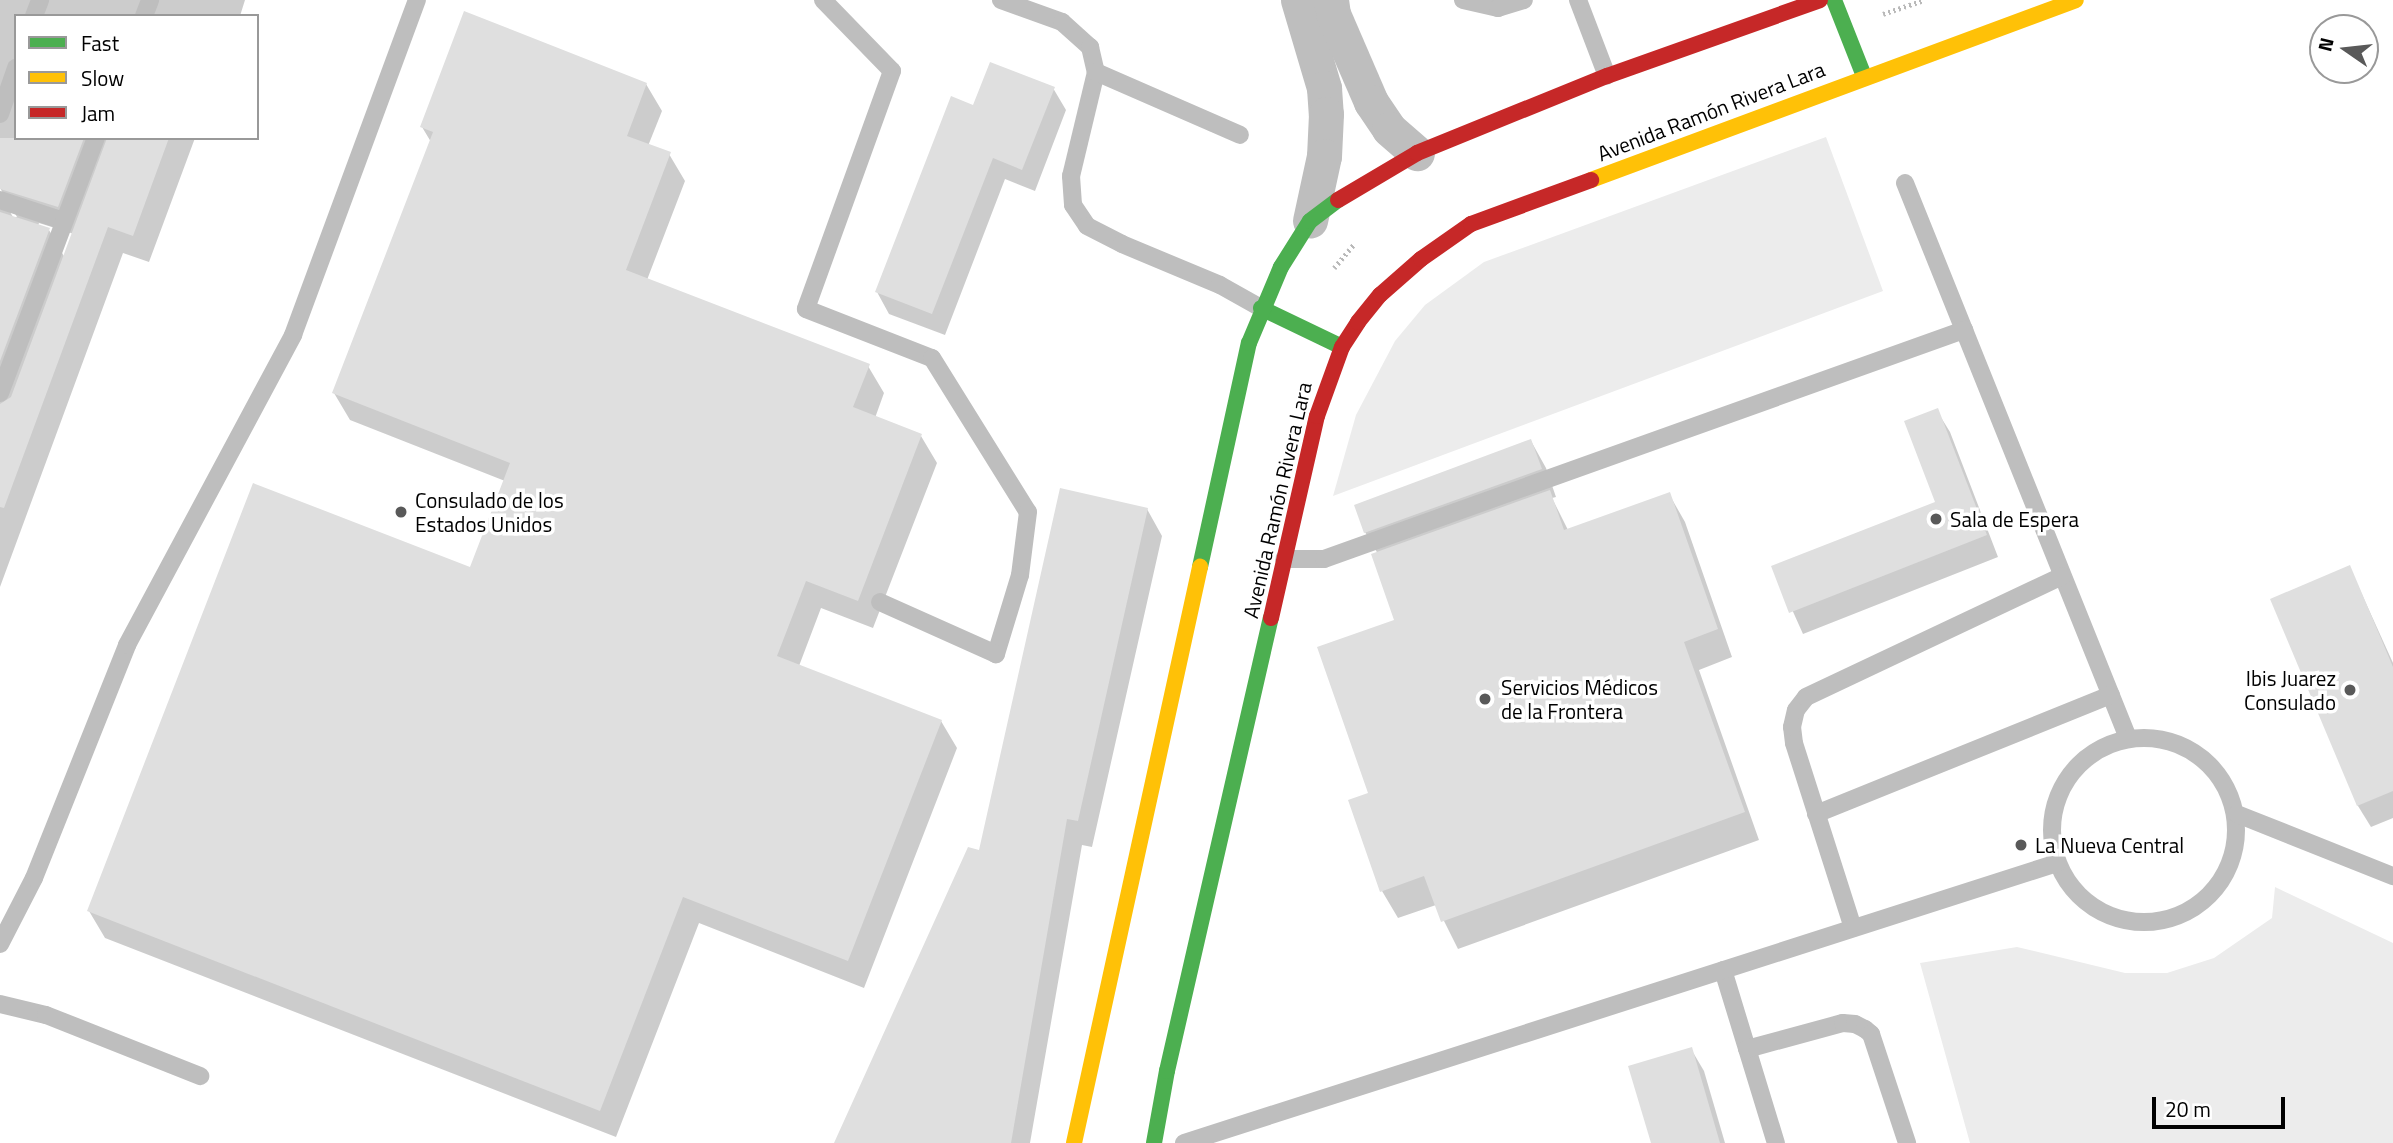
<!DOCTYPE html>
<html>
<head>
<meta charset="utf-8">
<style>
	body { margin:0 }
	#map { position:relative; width:2393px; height:1143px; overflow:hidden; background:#fff; font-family:"Titillium Web",sans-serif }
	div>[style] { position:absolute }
	.green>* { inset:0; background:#ececec }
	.shadow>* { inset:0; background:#0003 }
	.building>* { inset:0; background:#dfdfdf }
	.path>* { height:4.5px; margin-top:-2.25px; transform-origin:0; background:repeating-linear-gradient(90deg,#b9b9b9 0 2px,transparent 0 5.5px) }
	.lane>* { height:18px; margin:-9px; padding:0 9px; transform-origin:9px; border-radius:9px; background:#bebebe }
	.lane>.ring { margin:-9px; padding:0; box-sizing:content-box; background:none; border:18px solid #bebebe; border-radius:50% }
	.street>* { height:35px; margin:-17.5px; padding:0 17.5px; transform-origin:17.5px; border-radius:17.5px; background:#bebebe }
	.fast>* { height:16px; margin:-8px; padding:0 8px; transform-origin:8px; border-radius:8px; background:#4caf50 }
	.slow>* { height:16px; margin:-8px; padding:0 8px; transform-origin:8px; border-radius:8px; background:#ffc107 }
	.jam>* { height:16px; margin:-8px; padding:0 8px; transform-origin:8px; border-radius:8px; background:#c62828 }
	.dots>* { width:19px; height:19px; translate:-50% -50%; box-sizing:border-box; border:4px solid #fff; border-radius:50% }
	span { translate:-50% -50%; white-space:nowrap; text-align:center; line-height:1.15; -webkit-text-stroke:7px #fff; paint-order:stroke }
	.street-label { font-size:21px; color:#000 }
	.poi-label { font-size:21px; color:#000 }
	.left { translate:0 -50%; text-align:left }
	.right { translate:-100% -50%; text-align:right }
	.legend { position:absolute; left:14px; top:14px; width:245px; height:126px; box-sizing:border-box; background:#fff; border:2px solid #999; margin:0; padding:9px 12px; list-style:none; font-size:21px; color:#000 }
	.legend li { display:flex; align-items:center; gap:14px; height:35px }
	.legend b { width:35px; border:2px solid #999 }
	.north { position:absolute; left:2309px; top:14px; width:70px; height:70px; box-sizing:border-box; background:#fff; border:2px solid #999; border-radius:50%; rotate:284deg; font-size:19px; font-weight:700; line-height:28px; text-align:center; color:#000 }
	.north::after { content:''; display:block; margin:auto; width:24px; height:32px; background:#595959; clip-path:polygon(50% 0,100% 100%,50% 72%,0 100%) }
	.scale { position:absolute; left:2152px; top:1097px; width:133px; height:32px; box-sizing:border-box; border:4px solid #000; border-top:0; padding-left:9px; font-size:21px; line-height:24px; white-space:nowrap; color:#000; -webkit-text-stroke:5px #fff; paint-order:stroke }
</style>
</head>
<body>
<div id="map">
	<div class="green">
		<div style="clip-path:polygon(1826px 137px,1883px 291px,1333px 496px,1356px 415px,1395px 341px,1425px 305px,1484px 262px)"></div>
		<div style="clip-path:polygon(2275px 887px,2393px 943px,2393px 1143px,1970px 1143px,1920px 963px,2017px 947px,2125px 973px,2167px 973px,2214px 958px,2272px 918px)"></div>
	</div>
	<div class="shadow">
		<div style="clip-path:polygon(evenodd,0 0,245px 0,240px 16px,16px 16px,16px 138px,195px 138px,149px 262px,123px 253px,0 587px,0 195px,13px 217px,17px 217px,0 188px,0 0,39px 223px,74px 234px,65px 258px,49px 230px,38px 226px,39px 223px)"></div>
		<div style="clip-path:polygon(646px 84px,662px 111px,648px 146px,669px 154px,685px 181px,647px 280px,868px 366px,884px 393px,875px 418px,921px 436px,937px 463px,873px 628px,821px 608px,799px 666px,941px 721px,957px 748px,864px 988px,699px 923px,616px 1137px,105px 938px,89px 911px,471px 570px,505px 481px,350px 420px,334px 393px,431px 142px,422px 127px)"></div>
		<div style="clip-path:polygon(1053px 88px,1066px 110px,1035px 191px,1005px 179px,945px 335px,889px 314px,877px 292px,974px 107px)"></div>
		<div style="clip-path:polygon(1937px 411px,1950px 432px,1998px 557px,1803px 634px,1773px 567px,1938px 503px)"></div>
		<div style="clip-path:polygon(1531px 441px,1546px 468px,1556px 497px,1552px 498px,1568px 530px,1669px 494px,1685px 522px,1732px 657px,1699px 670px,1759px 840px,1458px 949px,1436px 905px,1398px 918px,1382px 891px,1371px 794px,1396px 621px,1378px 554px,1365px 532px)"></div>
		<div style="clip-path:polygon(1147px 509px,1162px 536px,1092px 847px,1082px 845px,1030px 1143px,836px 1143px)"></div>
		<div style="clip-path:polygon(2350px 568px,2393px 663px,2393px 818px,2371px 827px,2358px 806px,2273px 600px)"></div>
		<div style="clip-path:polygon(1691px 1049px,1704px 1071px,1725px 1143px,1653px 1143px)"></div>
	</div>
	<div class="building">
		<div style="clip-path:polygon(464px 11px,647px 83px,627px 136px,671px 152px,626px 270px,870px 364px,853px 407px,922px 434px,858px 601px,806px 581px,777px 656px,942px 720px,848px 961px,683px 897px,600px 1111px,87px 911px,253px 483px,470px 567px,510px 463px,332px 393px,433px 132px,420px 127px)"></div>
		<div style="clip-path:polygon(990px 62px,1055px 87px,1022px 170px,993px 158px,932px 314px,875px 292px,951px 96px,973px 105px)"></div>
		<div style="clip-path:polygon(0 138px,84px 138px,58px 207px,0 189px)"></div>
		<div style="clip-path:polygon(107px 138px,169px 138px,133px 236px,108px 227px,4px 508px,0 507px,0 404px,11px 397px)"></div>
		<div style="clip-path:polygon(0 212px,50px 228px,0 361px)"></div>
		<div style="clip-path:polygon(1938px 408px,1987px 535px,1789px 613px,1771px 566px,1935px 502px,1904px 421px)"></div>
		<div style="clip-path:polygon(1531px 439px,1542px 469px,1364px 533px,1354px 505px)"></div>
		<div style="clip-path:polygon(1060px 488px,1148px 508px,1078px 821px,1067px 819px,1011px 1143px,834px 1143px,968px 847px,979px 850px)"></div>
		<div style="clip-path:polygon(1550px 490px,1564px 530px,1670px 492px,1718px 629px,1684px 642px,1745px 812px,1441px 922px,1424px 876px,1380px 892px,1348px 800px,1368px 793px,1317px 647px,1394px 620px,1371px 554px)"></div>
		<div style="clip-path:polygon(2350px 565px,2393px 667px,2393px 791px,2357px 806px,2270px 599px)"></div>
		<div style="clip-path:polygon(1692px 1047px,1720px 1143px,1651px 1143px,1628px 1066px)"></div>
	</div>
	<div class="path">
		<div style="left:1883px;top:14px;width:43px;rotate:-18.9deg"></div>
		<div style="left:1334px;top:268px;width:30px;rotate:-50deg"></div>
	</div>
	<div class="lane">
		<div style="left:823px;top:0;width:99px;rotate:45.8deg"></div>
		<div style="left:892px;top:71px;width:253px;rotate:109.9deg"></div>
		<div style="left:806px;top:309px;width:135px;rotate:21.3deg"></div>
		<div style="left:932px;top:358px;width:181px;rotate:58.1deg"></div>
		<div style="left:1028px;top:512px;width:64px;rotate:97.2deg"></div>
		<div style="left:1020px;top:575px;width:83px;rotate:106.9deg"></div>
		<div style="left:996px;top:654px;width:127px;rotate:-155.9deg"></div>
		<div style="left:1001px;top:0;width:65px;rotate:19.8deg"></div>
		<div style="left:1062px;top:22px;width:38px;rotate:42deg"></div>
		<div style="left:1090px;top:47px;width:26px;rotate:77deg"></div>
		<div style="left:1096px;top:72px;width:107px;rotate:103.5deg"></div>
		<div style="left:1071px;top:176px;width:29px;rotate:86deg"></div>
		<div style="left:1073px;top:205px;width:25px;rotate:56deg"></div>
		<div style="left:1087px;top:226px;width:39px;rotate:27deg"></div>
		<div style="left:1122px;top:244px;width:106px;rotate:22.7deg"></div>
		<div style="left:1220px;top:285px;width:47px;rotate:29.3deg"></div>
		<div style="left:1463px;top:0;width:36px;rotate:13deg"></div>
		<div style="left:1498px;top:8px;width:27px;rotate:-17deg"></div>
		<div style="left:1578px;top:0;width:81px;rotate:69.1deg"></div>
		<div style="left:34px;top:16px;width:17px;rotate:-69deg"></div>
		<div style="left:144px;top:16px;width:17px;rotate:-69deg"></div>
		<div style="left:1096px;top:72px;width:157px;rotate:23.6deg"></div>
		<div style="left:0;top:114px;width:49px;rotate:-70.8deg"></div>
		<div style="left:1905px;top:183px;width:598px;rotate:68.11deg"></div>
		<div style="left:0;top:200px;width:67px;rotate:18.2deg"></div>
		<div style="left:0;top:393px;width:272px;rotate:-69.4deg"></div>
		<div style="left:1284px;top:559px;width:40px"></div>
		<div style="left:1324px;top:559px;width:680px;rotate:-19.69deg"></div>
		<div class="ring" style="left:2052px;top:738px;width:166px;height:166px"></div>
		<div style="left:1816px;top:814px;width:318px;rotate:-22deg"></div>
		<div style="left:2237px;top:814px;width:168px;rotate:21.7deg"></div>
		<div style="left:1853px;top:928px;width:194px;rotate:-107.7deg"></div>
		<div style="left:1794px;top:743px;width:16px;rotate:-97deg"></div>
		<div style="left:1792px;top:727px;width:17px;rotate:-77deg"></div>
		<div style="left:1796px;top:710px;width:16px;rotate:-52deg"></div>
		<div style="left:1806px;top:697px;width:283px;rotate:-25.3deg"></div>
		<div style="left:0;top:944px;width:74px;rotate:-62.7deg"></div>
		<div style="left:34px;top:878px;width:251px;rotate:-68.2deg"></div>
		<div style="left:127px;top:645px;width:352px;rotate:-61.8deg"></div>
		<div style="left:293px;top:335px;width:357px;rotate:-69.7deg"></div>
		<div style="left:1723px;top:970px;width:181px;rotate:73deg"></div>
		<div style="left:0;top:1004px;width:47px;rotate:13.4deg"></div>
		<div style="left:46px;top:1015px;width:166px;rotate:21.6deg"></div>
		<div style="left:1747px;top:1049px;width:99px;rotate:-15.2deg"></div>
		<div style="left:1843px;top:1023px;width:12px;rotate:5deg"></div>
		<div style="left:1855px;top:1024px;width:11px;rotate:27deg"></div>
		<div style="left:1865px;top:1029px;width:8px;rotate:40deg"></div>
		<div style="left:1871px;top:1034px;width:115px;rotate:71.7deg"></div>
		<div style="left:1184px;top:1143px;width:917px;rotate:-17.78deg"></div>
	</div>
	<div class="street">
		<div style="left:1298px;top:0;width:92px;rotate:73.5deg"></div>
		<div style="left:1324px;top:88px;width:26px;rotate:86deg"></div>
		<div style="left:1326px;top:114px;width:42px;rotate:92.7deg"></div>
		<div style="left:1324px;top:156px;width:66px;rotate:102.2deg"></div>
		<div style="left:1331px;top:0;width:14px;rotate:82deg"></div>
		<div style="left:1333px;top:14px;width:96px;rotate:66.6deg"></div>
		<div style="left:1371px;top:102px;width:32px;rotate:56deg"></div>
		<div style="left:1389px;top:129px;width:37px;rotate:41deg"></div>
	</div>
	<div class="fast">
		<div style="left:1834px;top:0;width:82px;rotate:68.5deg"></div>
		<div style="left:1261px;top:308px;width:90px;rotate:25.7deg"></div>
		<div style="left:1200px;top:567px;width:229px;rotate:-77.7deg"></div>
		<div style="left:1249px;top:343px;width:82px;rotate:-67.2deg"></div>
		<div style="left:1281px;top:267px;width:54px;rotate:-57.8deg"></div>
		<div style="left:1310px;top:221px;width:35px;rotate:-37deg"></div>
		<div style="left:1154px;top:1143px;width:73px;rotate:-79.8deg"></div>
		<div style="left:1167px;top:1071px;width:465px;rotate:-77.1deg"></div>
	</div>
	<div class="slow">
		<div style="left:1591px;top:180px;width:517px;rotate:-20.36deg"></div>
		<div style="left:1074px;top:1143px;width:590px;rotate:-77.66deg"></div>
	</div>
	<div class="jam">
		<div style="left:1338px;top:200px;width:92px;rotate:-30.7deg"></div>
		<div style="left:1417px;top:153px;width:205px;rotate:-22.1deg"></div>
		<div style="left:1607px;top:76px;width:226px;rotate:-19.6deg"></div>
		<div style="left:1271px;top:618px;width:207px;rotate:-77.2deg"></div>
		<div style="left:1317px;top:416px;width:73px;rotate:-70.1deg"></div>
		<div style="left:1342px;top:347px;width:30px;rotate:-57deg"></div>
		<div style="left:1358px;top:322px;width:35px;rotate:-51deg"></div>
		<div style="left:1380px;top:295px;width:55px;rotate:-41.3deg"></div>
		<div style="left:1421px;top:259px;width:61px;rotate:-35deg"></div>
		<div style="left:1471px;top:224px;width:128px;rotate:-20.1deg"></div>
	</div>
	<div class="dots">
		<div style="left:401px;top:512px;background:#595959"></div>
		<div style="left:1936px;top:519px;background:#595959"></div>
		<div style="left:2350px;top:690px;background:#595959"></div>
		<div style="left:1485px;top:699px;background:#595959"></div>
		<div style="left:2021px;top:845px;background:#595959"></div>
	</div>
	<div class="street-label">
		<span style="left:1711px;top:111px;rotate:-21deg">Avenida Ramón Rivera Lara</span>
		<span style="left:1277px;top:500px;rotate:-77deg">Avenida Ramón Rivera Lara</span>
	</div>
	<div class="poi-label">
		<span class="left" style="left:415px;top:512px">Consulado de los<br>Estados Unidos</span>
		<span class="left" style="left:1950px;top:519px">Sala de Espera</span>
		<span class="right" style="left:2336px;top:690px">Ibis Juarez<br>Consulado</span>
		<span class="left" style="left:1501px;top:699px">Servicios Médicos<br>de la Frontera</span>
		<span class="left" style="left:2035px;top:845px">La Nueva Central</span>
	</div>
	<ul class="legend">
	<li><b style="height:9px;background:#4caf50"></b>Fast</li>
	<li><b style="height:9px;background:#ffc107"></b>Slow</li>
	<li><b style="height:9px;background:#c62828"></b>Jam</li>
	</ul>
	<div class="north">N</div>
	<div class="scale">20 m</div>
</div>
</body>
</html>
